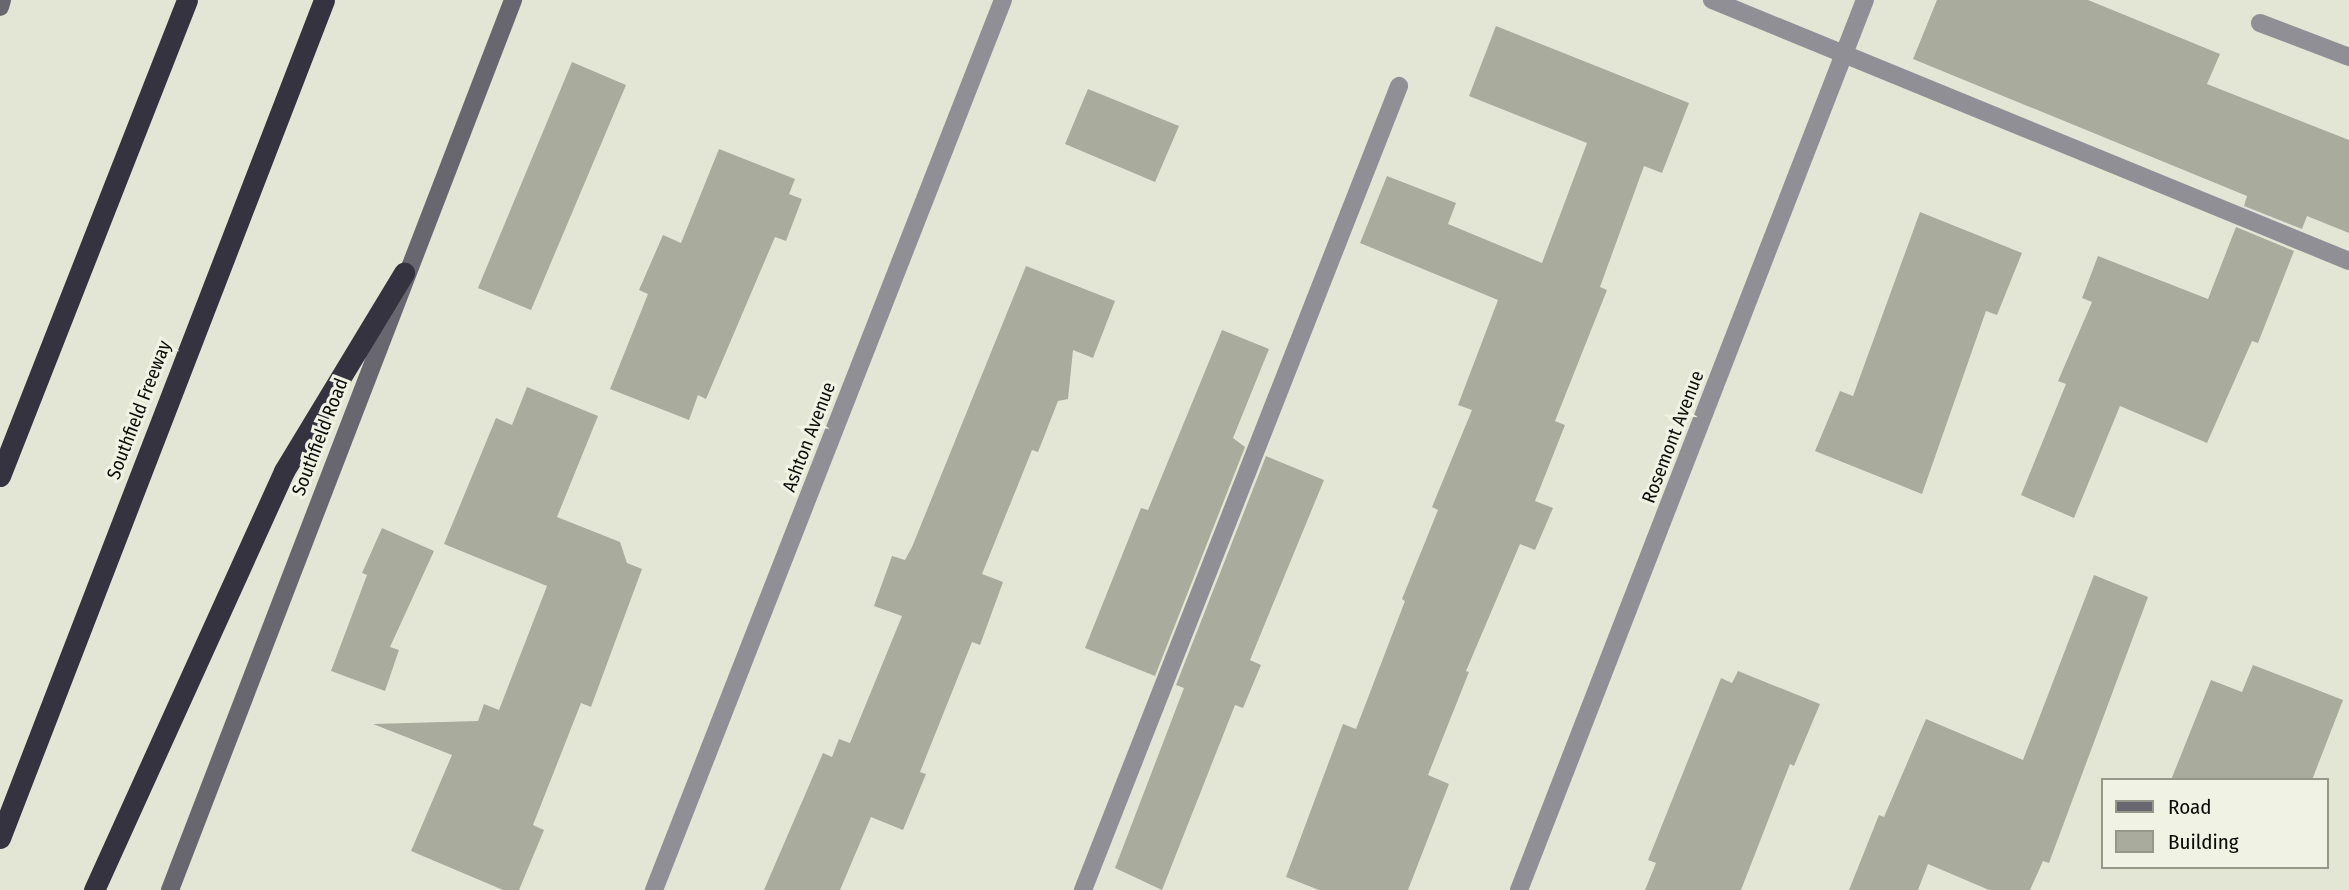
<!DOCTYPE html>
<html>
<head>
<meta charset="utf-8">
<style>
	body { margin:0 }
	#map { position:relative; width:2349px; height:890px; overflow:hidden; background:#e3e6d5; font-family:"Fira Sans Condensed",sans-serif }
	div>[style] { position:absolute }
	.building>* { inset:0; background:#a9ac9d }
	.service>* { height:18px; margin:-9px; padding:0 9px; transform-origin:9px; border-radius:9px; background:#908f96 }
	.minor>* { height:18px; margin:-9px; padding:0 9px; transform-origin:9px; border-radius:9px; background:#908f96 }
	.secondary>* { height:18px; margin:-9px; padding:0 9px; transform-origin:9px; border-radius:9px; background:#686770 }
	.motorway>* { height:21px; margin:-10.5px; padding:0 10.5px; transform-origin:10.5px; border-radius:10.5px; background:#353340 }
	span { translate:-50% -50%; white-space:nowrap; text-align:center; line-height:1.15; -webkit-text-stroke:6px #f0f3e3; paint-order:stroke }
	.street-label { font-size:19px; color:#0c0d08 }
	.legend { position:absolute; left:2101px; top:778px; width:228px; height:91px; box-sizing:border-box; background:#f0f3e3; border:2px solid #95978b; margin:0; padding:9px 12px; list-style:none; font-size:21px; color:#0c0d08 }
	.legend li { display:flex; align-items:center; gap:14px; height:35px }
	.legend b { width:35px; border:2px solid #95978b }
</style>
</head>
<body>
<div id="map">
	<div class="building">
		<div style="clip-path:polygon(1937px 0,2088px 0,2220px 54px,2207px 84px,2349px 140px,2349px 233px,2307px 216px,2302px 229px,2244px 206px,2247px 196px,1913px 59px)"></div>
		<div style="clip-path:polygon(1496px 26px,1689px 103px,1662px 173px,1644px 166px,1600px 287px,1607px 290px,1555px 421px,1565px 425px,1535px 501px,1553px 508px,1535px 550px,1520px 544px,1466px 671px,1469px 672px,1428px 775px,1449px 784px,1408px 890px,1319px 890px,1286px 877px,1343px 724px,1356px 729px,1405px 601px,1402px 599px,1438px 510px,1432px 507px,1472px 410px,1458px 405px,1498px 300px,1360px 243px,1387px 176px,1456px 203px,1448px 224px,1542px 263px,1587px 143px,1469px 96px)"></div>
		<div style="clip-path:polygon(572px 62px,626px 85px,531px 310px,478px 288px)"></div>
		<div style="clip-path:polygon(1088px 89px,1179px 126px,1155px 182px,1065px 144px)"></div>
		<div style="clip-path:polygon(719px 149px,795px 179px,789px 194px,802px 199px,786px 241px,775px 237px,706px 399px,698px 395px,689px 420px,610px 389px,648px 294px,639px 290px,663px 235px,681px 243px)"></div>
		<div style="clip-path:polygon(1920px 212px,2022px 253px,1997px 315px,1986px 311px,1922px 494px,1815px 451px,1840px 391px,1853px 396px)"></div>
		<div style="clip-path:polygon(2236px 227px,2294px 251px,2258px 343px,2252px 341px,2207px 443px,2120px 406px,2074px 518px,2021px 495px,2066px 384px,2058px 381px,2092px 302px,2082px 298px,2098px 256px,2208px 299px)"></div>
		<div style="clip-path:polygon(1026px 266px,1115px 301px,1093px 358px,1073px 350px,1068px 399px,1058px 401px,1038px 452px,1032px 450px,982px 574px,1003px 582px,980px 645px,972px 642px,920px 772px,926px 774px,903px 830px,871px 817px,840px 890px,764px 890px,823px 753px,832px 757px,839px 739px,850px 743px,902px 616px,874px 606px,892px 556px,905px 560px,912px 547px)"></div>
		<div style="clip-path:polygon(1222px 330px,1269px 349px,1233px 438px,1245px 447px,1155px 676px,1085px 648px,1141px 508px,1148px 510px)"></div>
		<div style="clip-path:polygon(527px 387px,598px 416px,557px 517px,620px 542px,627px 563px,642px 569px,591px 707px,581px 703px,533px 825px,544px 830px,519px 890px,503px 890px,411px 851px,452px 755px,373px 724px,478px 721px,484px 704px,499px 710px,547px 586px,444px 544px,496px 418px,512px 425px)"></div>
		<div style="clip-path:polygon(1266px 456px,1324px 480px,1250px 660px,1261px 665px,1243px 708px,1235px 705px,1162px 890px,1115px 868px,1184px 688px,1176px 685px)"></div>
		<div style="clip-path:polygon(382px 528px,434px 551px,390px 647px,399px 650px,385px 691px,331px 671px,367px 575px,362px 573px)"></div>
		<div style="clip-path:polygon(2094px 575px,2148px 597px,2049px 863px,2043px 861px,2030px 890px,1989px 890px,1928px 864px,1918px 890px,1849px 890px,1879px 815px,1884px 817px,1926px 719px,2023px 760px)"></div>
		<div style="clip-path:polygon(2253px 665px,2343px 700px,2312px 780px,2171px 780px,2211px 680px,2242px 692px)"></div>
		<div style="clip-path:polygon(1738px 671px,1820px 704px,1794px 766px,1790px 764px,1741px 890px,1645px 890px,1656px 863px,1648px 860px,1721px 678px,1732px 683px)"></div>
	</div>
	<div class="service">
		<div style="left:1712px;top:0;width:688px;rotate:22.28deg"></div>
		<div style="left:2260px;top:23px;width:95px;rotate:20.9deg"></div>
		<div style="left:1083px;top:890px;width:864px;rotate:-68.54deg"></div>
	</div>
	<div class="minor">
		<div style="left:654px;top:890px;width:956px;rotate:-68.59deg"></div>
		<div style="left:1519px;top:890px;width:955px;rotate:-68.76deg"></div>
	</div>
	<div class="secondary">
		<div style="left:0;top:7px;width:7px;rotate:-74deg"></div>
		<div style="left:170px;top:890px;width:954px;rotate:-68.92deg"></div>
	</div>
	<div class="motorway">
		<div style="left:0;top:476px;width:511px;rotate:-68.55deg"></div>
		<div style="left:0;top:838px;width:898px;rotate:-68.86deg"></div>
		<div style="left:94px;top:890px;width:460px;rotate:-65.6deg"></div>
		<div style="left:284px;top:471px;width:232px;rotate:-58.8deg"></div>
	</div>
	<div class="street-label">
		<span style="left:139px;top:410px;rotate:-69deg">Southfield Freeway</span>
		<span style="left:320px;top:437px;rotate:-69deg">Southfield Road</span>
		<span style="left:809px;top:437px;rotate:-69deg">Ashton Avenue</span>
		<span style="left:1673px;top:437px;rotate:-69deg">Rosemont Avenue</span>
	</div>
	<ul class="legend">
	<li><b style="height:9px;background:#686770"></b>Road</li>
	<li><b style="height:19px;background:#a9ac9d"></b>Building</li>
	</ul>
</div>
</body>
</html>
